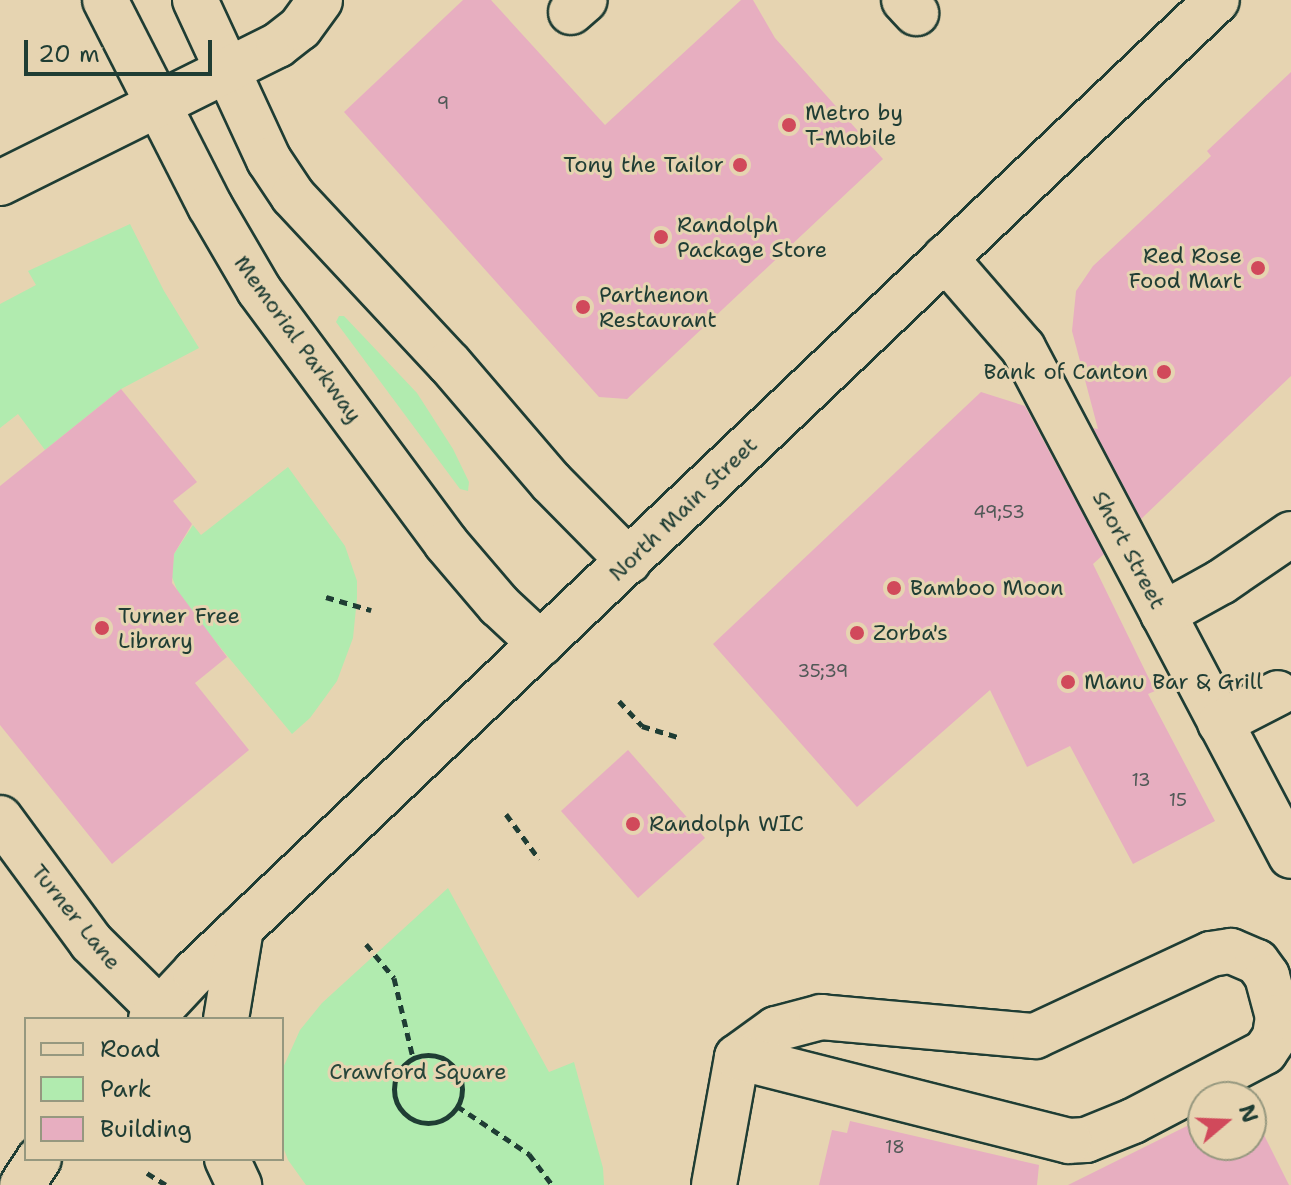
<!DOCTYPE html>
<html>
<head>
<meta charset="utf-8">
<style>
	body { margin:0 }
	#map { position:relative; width:1291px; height:1185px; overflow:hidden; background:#e6d4b1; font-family:"Shantell Sans",sans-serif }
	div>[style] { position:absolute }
	.green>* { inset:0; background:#b1ebaf }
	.building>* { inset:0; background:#e7aec0 }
	.path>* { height:5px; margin-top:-2.5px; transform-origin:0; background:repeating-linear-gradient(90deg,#1f3d34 0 8px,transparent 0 14px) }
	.path>.ring { margin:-2.5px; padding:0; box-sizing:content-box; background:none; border:5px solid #1f3d34; border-radius:50% }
	.roads { filter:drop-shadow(2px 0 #1f3d34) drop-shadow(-2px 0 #1f3d34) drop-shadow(0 2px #1f3d34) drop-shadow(0 -2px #1f3d34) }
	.minor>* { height:44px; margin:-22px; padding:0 22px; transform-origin:22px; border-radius:22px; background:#e6d4b1 }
	.major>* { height:44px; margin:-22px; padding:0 22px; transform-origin:22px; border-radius:22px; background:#e6d4b1 }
	.dots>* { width:22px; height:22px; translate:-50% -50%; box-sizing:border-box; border:4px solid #e6d4b1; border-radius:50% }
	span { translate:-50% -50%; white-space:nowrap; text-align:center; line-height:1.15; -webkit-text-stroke:6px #e6d4b1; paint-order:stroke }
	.number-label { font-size:18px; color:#515957 }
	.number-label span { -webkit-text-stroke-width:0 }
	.poi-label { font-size:22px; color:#1f3d34 }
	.left { translate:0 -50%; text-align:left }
	.right { translate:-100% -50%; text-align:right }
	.street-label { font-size:22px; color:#1f3d34 }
	.park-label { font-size:22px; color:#26463a }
	.legend { position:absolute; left:24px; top:1017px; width:260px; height:144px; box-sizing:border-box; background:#e6d4b1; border:2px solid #96987f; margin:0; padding:10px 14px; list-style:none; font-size:24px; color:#1f3d34 }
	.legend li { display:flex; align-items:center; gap:16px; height:40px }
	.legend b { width:40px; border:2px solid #96987f }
	.north { position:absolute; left:1187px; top:1081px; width:80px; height:80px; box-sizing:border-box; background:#e6d4b1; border:2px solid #96987f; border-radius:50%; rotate:71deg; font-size:22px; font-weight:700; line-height:32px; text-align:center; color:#1f3d34 }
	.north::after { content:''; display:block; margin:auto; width:28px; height:36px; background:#d1495b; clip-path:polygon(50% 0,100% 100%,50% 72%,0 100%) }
	.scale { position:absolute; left:24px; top:40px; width:188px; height:36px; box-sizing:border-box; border:4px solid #1f3d34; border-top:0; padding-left:10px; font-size:24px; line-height:28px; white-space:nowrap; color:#1f3d34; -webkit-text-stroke:6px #e6d4b1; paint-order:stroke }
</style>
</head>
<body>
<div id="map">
	<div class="green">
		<div style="clip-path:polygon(130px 224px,164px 291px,199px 348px,121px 389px,45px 450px,18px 414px,0 428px,0 304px,36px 285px,28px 271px)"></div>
		<div style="clip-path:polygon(339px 316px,344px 316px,417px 393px,453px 449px,469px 482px,468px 491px,460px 489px,336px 322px)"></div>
		<div style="clip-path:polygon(288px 467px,345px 546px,357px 581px,357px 598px,353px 638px,337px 681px,310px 718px,292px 734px,181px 600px,172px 577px,174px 554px,193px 525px,201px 535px)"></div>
		<div style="clip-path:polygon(448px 888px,549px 1072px,574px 1062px,603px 1168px,604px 1185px,306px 1185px,288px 1160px,282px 1144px,282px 1070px,300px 1030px,322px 1003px)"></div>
	</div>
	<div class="building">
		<div style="clip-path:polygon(463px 0,491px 0,605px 125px,741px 0,753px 0,775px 38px,883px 159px,627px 399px,599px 397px,344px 112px)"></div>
		<div style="clip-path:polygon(1291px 72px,1291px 376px,1141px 519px,1093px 428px,1098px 429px,1072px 331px,1076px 291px,1093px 266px,1211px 156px,1207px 151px)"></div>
		<div style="clip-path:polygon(121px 389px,197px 482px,173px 501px,192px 524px,174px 554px,172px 583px,227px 657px,195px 683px,249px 750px,112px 864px,0 725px,0 486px)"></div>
		<div style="clip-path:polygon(981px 392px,1025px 406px,1104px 554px,1093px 564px,1155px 691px,1148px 694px,1215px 821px,1133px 864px,1070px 746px,1027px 767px,990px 690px,857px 807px,713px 644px)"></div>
		<div style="clip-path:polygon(628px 750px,705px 838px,638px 898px,561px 811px)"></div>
		<div style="clip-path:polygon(1251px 1109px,1289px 1185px,1068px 1185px,1203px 1118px,1203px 1145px,1251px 1145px)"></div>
		<div style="clip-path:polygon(850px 1121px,1039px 1165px,1037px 1185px,819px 1185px,832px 1130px,847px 1133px)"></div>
	</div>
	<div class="path">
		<div style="left:326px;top:597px;width:47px;rotate:16.1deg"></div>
		<div style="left:619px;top:701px;width:34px;rotate:47deg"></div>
		<div style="left:642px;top:726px;width:37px;rotate:17deg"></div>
		<div style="left:506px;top:814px;width:56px;rotate:53.7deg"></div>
		<div style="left:366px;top:944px;width:44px;rotate:50.5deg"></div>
		<div style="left:394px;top:978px;width:82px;rotate:76.6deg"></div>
		<div class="ring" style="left:394px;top:1055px;width:63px;height:63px"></div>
		<div style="left:457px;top:1106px;width:87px;rotate:33.7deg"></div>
		<div style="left:529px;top:1154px;width:39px;rotate:53deg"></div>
		<div style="left:147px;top:1173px;width:22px;rotate:32deg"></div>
	</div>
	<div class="roads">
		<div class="minor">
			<div style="left:105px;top:0;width:231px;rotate:63deg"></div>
			<div style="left:210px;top:206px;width:97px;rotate:59.7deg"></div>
			<div style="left:259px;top:290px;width:315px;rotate:53.5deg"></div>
			<div style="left:446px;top:543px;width:82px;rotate:49.5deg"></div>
			<div style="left:499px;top:605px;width:57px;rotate:42.9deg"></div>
			<div style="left:195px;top:0;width:176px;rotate:65.2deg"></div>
			<div style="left:269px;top:160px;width:43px;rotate:56.3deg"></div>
			<div style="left:293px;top:196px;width:229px;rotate:47deg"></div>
			<div style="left:449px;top:363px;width:157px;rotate:49.4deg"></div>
			<div style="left:551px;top:482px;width:111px;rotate:45.4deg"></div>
			<div style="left:904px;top:0;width:18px;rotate:47deg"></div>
			<div style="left:571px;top:12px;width:18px;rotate:-41deg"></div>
			<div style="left:0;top:183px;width:310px;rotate:-26.4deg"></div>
			<div style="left:278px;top:45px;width:28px;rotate:-38deg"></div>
			<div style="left:300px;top:28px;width:34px;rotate:-54deg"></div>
			<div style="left:945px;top:258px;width:119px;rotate:49.1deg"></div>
			<div style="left:1023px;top:348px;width:574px;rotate:62.19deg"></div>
			<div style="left:1163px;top:614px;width:66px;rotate:-28.9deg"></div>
			<div style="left:1221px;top:582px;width:85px;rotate:-34.4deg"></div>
			<div style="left:1220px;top:723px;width:65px;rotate:-27.3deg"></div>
			<div style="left:0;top:818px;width:154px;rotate:53.7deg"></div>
			<div style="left:91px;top:942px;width:97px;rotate:44.6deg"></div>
			<div style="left:714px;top:1185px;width:130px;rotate:-79.8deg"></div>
			<div style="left:737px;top:1057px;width:48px;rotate:-35.7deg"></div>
			<div style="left:776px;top:1029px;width:47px;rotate:-14.9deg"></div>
			<div style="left:821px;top:1017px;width:215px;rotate:5.1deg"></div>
			<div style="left:1035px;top:1036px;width:194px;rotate:-25deg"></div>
			<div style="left:1211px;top:954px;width:20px;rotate:-9deg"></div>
			<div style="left:1231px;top:951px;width:28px;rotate:23deg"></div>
			<div style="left:1257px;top:962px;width:17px;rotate:54deg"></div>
			<div style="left:1267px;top:976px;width:42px;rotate:75deg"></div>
			<div style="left:1278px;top:1017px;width:20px;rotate:99deg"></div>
			<div style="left:1275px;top:1037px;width:18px;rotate:124deg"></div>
			<div style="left:1265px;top:1052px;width:149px;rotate:152.4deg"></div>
			<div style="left:1133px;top:1121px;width:51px;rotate:158deg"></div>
			<div style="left:1086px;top:1140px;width:17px;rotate:177deg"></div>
			<div style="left:1069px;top:1141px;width:342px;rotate:-165.8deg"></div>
		</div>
		<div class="major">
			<div style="left:151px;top:1019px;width:64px;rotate:-46.9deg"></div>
			<div style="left:195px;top:972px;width:1410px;rotate:-43.56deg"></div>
			<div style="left:226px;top:1019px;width:92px;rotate:-80.6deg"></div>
			<div style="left:227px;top:1159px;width:29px;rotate:65deg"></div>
			<div style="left:22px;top:1185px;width:31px;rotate:-57deg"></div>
		</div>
	</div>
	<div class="dots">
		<div style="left:789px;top:125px;background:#d1495b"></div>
		<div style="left:740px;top:165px;background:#d1495b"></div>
		<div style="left:661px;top:237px;background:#d1495b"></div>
		<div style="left:1258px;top:268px;background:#d1495b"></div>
		<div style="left:583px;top:307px;background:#d1495b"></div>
		<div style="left:1164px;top:372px;background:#d1495b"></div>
		<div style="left:894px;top:588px;background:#d1495b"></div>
		<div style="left:102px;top:628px;background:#d1495b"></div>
		<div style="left:857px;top:633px;background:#d1495b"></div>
		<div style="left:1068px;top:682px;background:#d1495b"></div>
		<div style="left:633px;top:824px;background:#d1495b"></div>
	</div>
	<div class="number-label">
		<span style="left:443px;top:103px">9</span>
		<span style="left:999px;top:512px">49;53</span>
		<span style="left:823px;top:671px">35;39</span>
		<span style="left:1141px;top:780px">13</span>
		<span style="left:1178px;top:800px">15</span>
		<span style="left:895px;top:1147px">18</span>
	</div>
	<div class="poi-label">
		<span class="left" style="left:805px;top:125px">Metro by<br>T-Mobile</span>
		<span class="right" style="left:724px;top:165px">Tony the Tailor</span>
		<span class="left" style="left:677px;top:237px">Randolph<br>Package Store</span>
		<span class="right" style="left:1242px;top:268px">Red Rose<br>Food Mart</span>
		<span class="left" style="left:599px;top:307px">Parthenon<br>Restaurant</span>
		<span class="right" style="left:1148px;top:372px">Bank of Canton</span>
		<span class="left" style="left:910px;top:588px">Bamboo Moon</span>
		<span class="left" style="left:118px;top:628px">Turner Free<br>Library</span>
		<span class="left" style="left:873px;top:633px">Zorba's</span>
		<span class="left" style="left:1084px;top:682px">Manu Bar &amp; Grill</span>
		<span class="left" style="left:649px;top:824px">Randolph WIC</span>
	</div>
	<div class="street-label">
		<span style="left:298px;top:339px;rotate:54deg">Memorial Parkway</span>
		<span style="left:683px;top:509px;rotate:-44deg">North Main Street</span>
		<span style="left:1129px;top:550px;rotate:62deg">Short Street</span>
		<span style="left:76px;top:917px;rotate:51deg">Turner Lane</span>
	</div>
	<div class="park-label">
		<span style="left:418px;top:1072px">Crawford Square</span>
	</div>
	<ul class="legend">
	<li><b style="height:10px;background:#e6d4b1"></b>Road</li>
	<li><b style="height:22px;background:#b1ebaf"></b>Park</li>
	<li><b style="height:22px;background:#e7aec0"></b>Building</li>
	</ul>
	<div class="north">N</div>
	<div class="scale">20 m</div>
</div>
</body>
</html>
